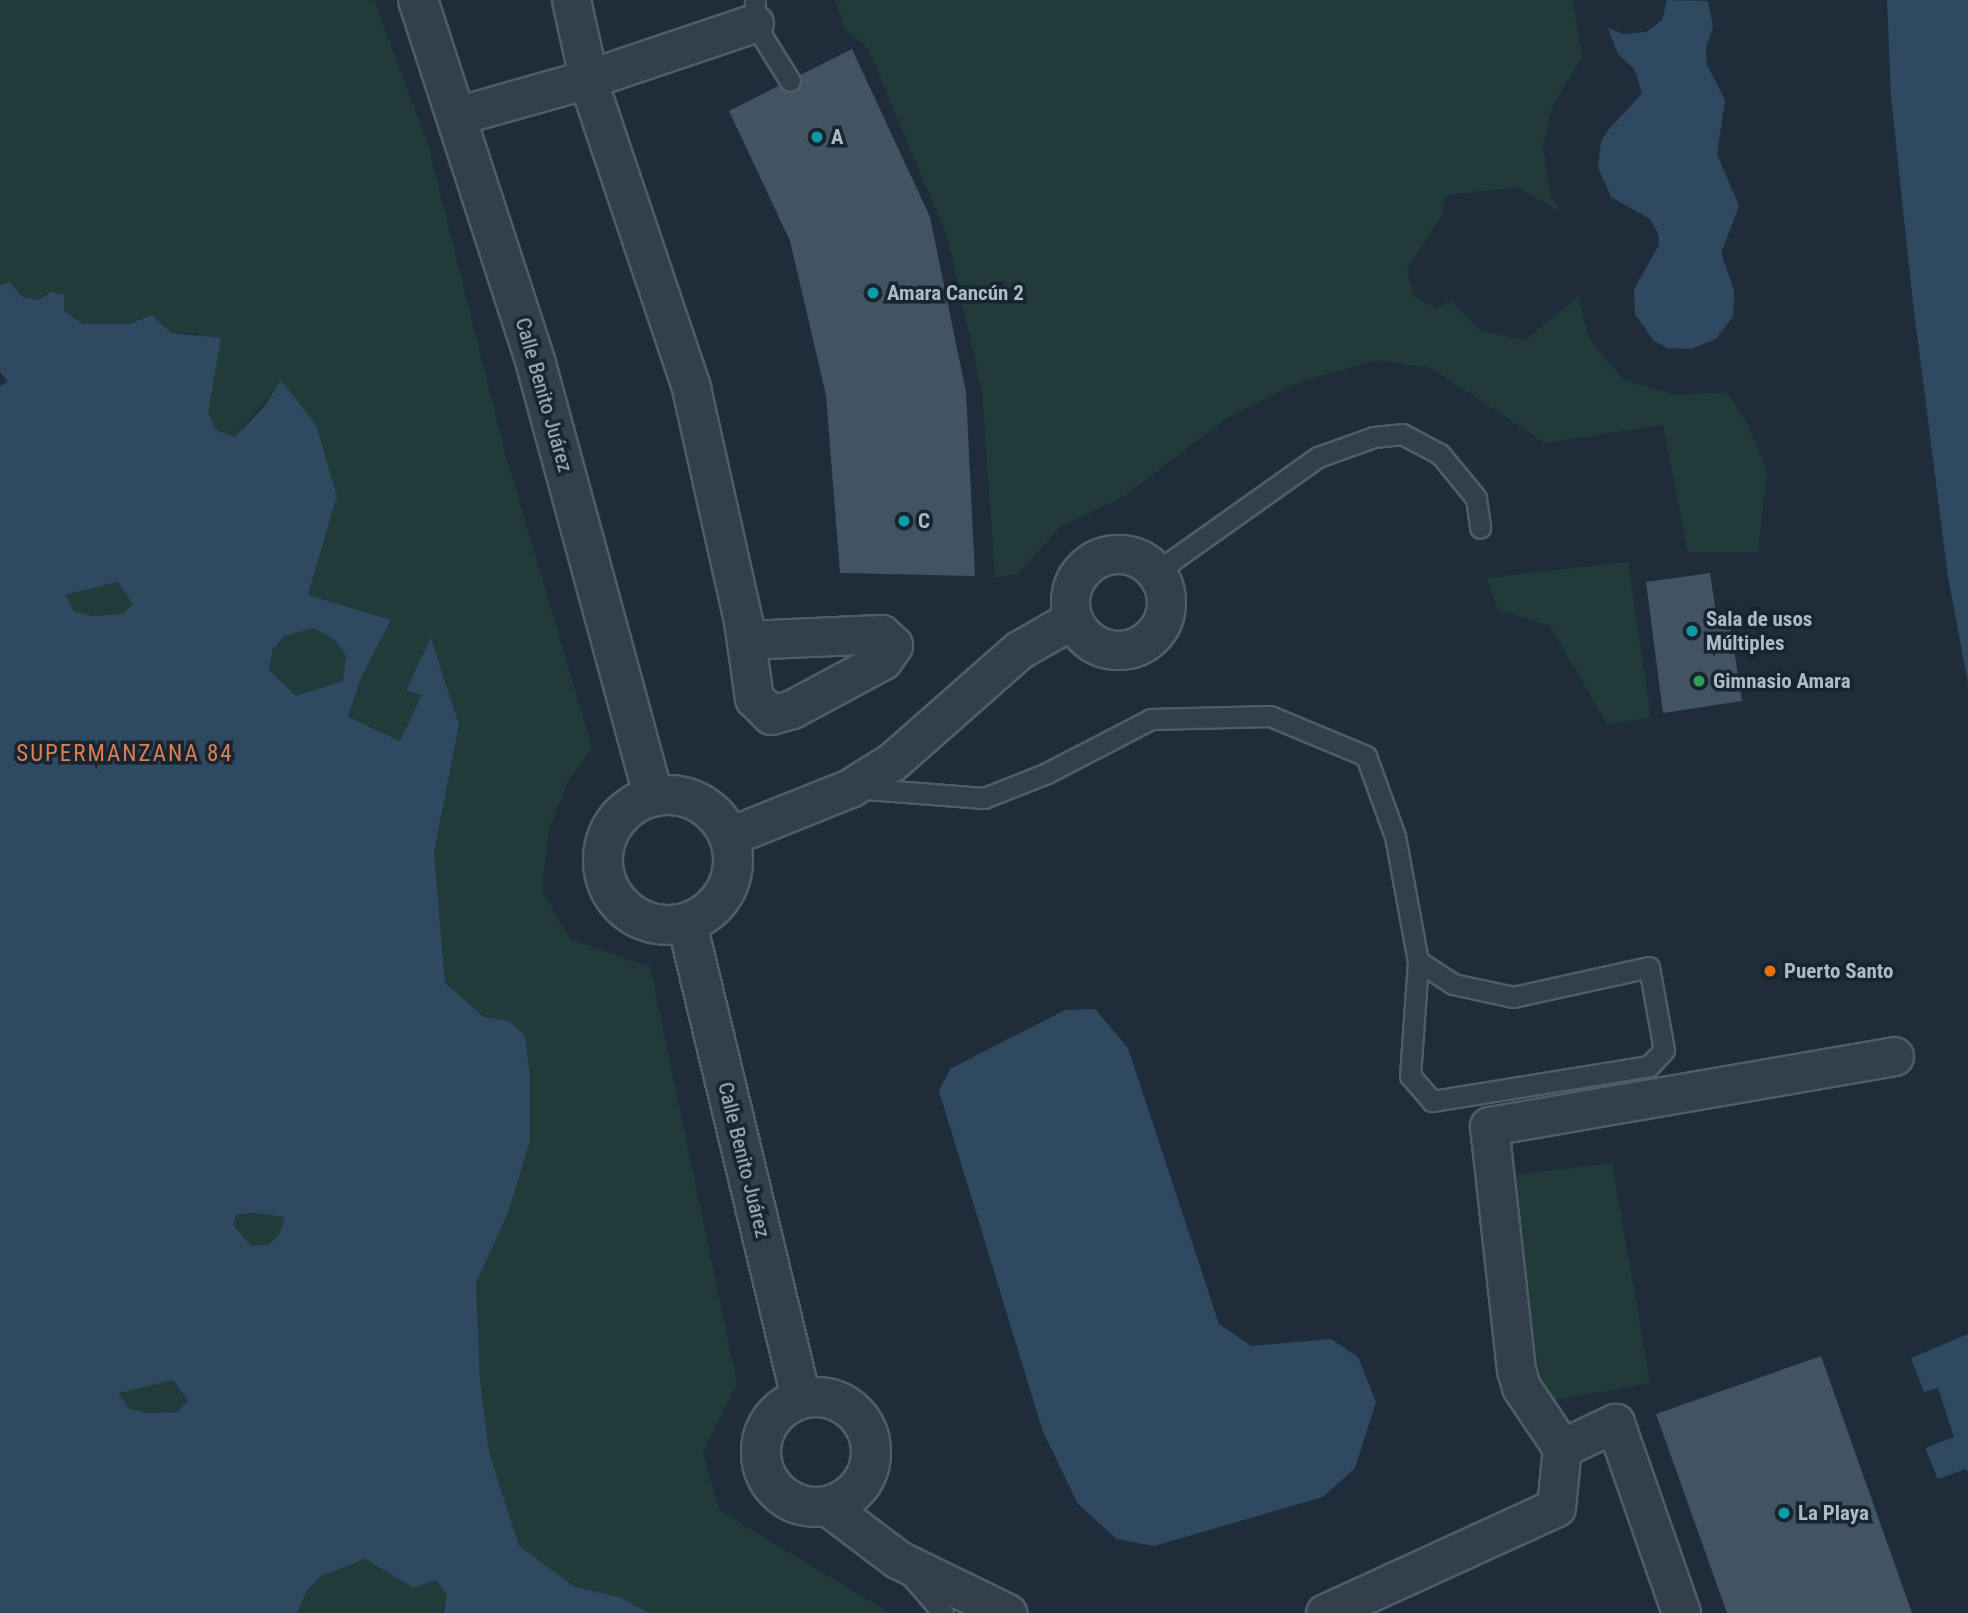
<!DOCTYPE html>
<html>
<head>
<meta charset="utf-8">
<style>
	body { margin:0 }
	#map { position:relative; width:1968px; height:1613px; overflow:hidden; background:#1f2d3a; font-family:"Roboto Condensed",sans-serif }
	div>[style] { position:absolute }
	.green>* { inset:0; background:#213b3b }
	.water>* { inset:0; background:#2f4961 }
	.building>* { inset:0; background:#425362 }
	.roads { filter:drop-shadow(2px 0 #505d68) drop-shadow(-2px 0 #505d68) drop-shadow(0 2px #505d68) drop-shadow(0 -2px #505d68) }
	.service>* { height:19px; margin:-9.5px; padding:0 9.5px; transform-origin:9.5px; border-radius:9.5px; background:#333f4a }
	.minor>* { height:37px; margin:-18.5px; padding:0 18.5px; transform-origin:18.5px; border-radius:18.5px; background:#333f4a }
	.minor>.ring { margin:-18.5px; padding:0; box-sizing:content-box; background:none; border:37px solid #333f4a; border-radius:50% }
	.tertiary>* { height:38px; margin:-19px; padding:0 19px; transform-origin:19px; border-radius:19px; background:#333f4a }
	.tertiary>.ring { margin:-19px; padding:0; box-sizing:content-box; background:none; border:38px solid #333f4a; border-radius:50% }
	.dots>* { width:19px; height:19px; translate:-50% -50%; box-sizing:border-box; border:4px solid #18242f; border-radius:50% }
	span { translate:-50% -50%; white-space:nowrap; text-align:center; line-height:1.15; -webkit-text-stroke:7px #18242f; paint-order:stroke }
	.poi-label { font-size:21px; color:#adbac7; font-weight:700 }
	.left { translate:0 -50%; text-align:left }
	.street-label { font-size:21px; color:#adbac7 }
	.neighbourhood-label { font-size:23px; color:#dc8054; letter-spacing:2px }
</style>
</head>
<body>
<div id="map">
	<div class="green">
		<div style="clip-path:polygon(0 0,374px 0,428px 145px,505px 453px,592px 748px,568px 781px,549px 830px,542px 890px,570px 939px,650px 967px,737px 1384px,703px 1453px,719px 1510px,890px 1613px,649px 1613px,619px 1597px,575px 1587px,519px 1546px,489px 1452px,480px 1379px,476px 1283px,508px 1213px,530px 1141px,530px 1075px,509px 1021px,484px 1017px,445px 983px,434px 852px,459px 725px,431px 639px,406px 690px,423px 694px,400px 741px,348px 717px,361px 678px,391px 621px,308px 596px,337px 496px,282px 380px,235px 437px,216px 430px,208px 413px,197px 333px,171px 333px,152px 315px,129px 324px,83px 324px,64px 311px,51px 292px,39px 300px,21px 297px,10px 282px,0 285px)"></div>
		<div style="clip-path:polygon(835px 0,1573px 0,1582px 57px,1552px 107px,1543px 146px,1550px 194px,1562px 213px,1519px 187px,1446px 195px,1441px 217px,1407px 269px,1413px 296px,1436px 308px,1451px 301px,1481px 331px,1525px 340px,1578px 297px,1589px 339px,1624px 380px,1676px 395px,1727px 392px,1748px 425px,1767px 470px,1758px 552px,1688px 552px,1663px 425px,1545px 443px,1431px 368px,1377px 360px,1302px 381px,1227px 418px,1123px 497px,1060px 527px,1017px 575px,995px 577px,982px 391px,948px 239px,868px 48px,845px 29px)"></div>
		<div style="clip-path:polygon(1628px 562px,1651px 718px,1607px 724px,1550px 626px,1498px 610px,1487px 578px)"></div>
		<div style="clip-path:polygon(119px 582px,134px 604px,123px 614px,92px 616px,74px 611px,64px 595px)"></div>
		<div style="clip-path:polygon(313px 628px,335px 640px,346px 656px,343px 681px,296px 696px,269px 670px,273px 649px,285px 636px)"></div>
		<div style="clip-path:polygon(1612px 1163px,1650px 1383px,1544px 1402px,1505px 1176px)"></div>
		<div style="clip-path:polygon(277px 1213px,285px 1217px,279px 1235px,268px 1245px,251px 1246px,232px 1225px,235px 1215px)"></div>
		<div style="clip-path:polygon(173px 1380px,188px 1402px,177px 1412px,147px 1413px,128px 1408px,119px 1392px)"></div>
		<div style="clip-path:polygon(365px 1559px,414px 1588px,436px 1580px,448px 1595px,444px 1613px,297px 1613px,307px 1590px,321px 1576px)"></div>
	</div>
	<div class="water">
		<div style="clip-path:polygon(1667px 0,1708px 1px,1713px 27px,1706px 48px,1707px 65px,1725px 100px,1717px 154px,1739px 206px,1721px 253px,1734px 290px,1733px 316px,1716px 339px,1691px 349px,1667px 348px,1654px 341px,1635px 314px,1634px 289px,1659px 245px,1658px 233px,1650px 219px,1611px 197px,1598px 167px,1601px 142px,1608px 130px,1642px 94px,1635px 70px,1618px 54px,1608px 28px,1623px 34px,1646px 32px,1662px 20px)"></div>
		<div style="clip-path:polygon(1887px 0,1968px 0,1968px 683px,1948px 577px,1913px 303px,1891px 97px)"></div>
		<div style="clip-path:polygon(evenodd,10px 282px,22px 297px,39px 300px,51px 292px,64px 295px,64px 311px,83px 324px,129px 324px,152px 315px,171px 333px,221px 338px,208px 413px,216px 430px,235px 437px,264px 407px,281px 380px,316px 425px,337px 496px,308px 595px,391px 620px,361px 678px,348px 717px,400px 741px,422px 695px,406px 690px,431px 638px,459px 725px,434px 852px,445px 983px,484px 1017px,509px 1021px,525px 1036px,530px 1076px,530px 1141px,508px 1213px,476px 1283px,480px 1379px,489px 1452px,519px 1546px,575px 1587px,619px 1597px,649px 1613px,444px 1613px,447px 1595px,436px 1580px,414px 1588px,365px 1559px,321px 1576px,307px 1590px,297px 1613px,0 1613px,0 386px,8px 382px,0 372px,0 285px,10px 282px,118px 582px,133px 604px,123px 614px,92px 616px,74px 611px,65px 595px,118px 582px,10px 282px,313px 628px,335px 640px,346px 656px,343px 681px,296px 696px,269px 670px,273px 649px,285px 636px,313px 628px,10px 282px,254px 1213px,285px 1217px,279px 1235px,268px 1245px,251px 1246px,233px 1225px,236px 1215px,254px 1213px,10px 282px,173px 1380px,188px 1401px,177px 1412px,147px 1413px,128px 1408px,119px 1393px,173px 1380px)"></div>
		<div style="clip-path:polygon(1095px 1009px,1128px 1048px,1219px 1324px,1251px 1346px,1331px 1339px,1358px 1357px,1376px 1402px,1355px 1468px,1323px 1497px,1154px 1546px,1117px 1539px,1078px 1504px,1043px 1432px,939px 1091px,950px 1069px,1065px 1010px)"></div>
		<div style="clip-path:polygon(1968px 1334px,1968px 1474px,1966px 1469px,1938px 1479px,1925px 1448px,1954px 1437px,1938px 1388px,1924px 1392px,1911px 1358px)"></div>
	</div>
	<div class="building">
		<div style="clip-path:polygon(852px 49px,930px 217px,966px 392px,975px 576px,840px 573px,826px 395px,790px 241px,729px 111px)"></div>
		<div style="clip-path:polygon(1710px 573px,1716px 613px,1728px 611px,1742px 701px,1663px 713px,1646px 582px)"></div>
		<div style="clip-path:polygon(1821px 1356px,1912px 1613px,1727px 1613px,1656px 1414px)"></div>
	</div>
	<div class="roads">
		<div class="service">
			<div style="left:755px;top:0;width:23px;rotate:92deg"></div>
			<div style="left:754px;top:23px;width:68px;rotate:58.2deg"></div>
			<div style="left:1156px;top:572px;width:199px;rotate:-35.4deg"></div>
			<div style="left:1318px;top:457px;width:59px;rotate:-19.7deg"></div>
			<div style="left:1374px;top:437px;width:28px;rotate:-6deg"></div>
			<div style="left:1402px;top:434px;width:43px;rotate:27.8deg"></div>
			<div style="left:1440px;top:454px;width:57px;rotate:50.7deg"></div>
			<div style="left:1476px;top:498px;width:30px;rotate:82deg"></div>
			<div style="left:854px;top:788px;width:130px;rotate:4.4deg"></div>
			<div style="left:984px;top:798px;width:68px;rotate:-21.6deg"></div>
			<div style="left:1047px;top:773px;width:117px;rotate:-27.4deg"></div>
			<div style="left:1151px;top:719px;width:119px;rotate:-1.4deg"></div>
			<div style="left:1270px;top:716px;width:104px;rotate:22.6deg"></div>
			<div style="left:1366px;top:756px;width:85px;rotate:70.1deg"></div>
			<div style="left:1395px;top:836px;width:127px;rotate:79.6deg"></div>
			<div style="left:1418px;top:961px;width:42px;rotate:33.3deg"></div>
			<div style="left:1453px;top:984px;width:61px;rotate:12.2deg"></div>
			<div style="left:1513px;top:997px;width:139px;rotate:-12.4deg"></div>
			<div style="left:1649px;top:967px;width:84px;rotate:79.8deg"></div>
			<div style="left:1664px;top:1050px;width:22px;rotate:133deg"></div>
			<div style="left:1649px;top:1066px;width:220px;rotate:170.8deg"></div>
			<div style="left:1432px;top:1101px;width:33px;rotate:-131deg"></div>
			<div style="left:1410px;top:1076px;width:115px;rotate:-86deg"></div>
			<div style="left:911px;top:1576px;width:49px;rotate:49.1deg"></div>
		</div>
		<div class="minor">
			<div style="left:571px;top:0;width:92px;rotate:77.5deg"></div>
			<div style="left:591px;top:90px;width:314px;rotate:71.4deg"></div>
			<div style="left:691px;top:388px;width:239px;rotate:77.4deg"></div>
			<div style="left:743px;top:621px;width:78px;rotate:81.9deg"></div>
			<div style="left:754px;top:698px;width:24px;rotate:45deg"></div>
			<div style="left:771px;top:715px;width:22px;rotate:-16deg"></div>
			<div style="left:792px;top:709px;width:103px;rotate:-28.3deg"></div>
			<div style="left:883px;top:660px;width:18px;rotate:-56deg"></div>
			<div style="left:893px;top:645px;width:16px;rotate:-137deg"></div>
			<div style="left:881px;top:634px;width:135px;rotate:177.5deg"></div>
			<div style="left:456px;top:116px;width:137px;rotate:-15.7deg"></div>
			<div style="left:588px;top:79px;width:175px;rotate:-18.6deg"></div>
			<div class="ring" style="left:1070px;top:554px;width:59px;height:59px"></div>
			<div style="left:730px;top:836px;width:129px;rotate:-21.8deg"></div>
			<div style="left:850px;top:788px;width:51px;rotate:-32.1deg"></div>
			<div style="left:893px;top:761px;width:168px;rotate:-41.4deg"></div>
			<div style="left:1019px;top:650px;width:62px;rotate:-29.9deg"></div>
			<div style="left:1562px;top:1448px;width:73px;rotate:-123.9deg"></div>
			<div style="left:1521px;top:1387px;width:18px;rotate:-106deg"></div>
			<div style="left:1516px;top:1370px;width:245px;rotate:-96.3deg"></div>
			<div style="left:1489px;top:1126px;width:411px;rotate:-9.8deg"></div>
			<div style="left:827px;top:1506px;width:88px;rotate:37.1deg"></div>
			<div style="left:897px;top:1559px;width:123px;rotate:26.1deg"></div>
			<div style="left:1325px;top:1613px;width:254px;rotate:-24.6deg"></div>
			<div style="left:1556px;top:1507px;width:59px;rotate:-84.2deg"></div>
			<div style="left:1562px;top:1448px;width:59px;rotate:-25.3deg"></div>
			<div style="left:1615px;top:1423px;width:201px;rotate:70.8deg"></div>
		</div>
		<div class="tertiary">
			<div style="left:418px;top:0;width:383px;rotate:72deg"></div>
			<div style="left:536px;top:364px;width:448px;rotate:74.8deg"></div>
			<div class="ring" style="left:603px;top:795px;width:92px;height:92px"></div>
			<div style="left:687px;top:923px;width:488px;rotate:76.5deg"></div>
			<div class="ring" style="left:761px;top:1397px;width:72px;height:72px"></div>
		</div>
	</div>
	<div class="dots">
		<div style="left:817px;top:137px;background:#0f9aa8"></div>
		<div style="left:873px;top:293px;background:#0f9aa8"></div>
		<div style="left:904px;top:521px;background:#0f9aa8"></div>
		<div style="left:1692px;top:631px;background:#0f9aa8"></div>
		<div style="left:1699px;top:681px;background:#2e9e5b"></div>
		<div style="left:1770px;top:971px;background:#e8710a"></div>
		<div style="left:1784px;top:1513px;background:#0f9aa8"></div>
	</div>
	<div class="poi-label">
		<span class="left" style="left:831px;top:137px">A</span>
		<span class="left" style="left:887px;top:293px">Amara Cancún 2</span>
		<span class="left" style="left:918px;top:521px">C</span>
		<span class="left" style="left:1706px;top:631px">Sala de usos<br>Múltiples</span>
		<span class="left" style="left:1713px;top:681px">Gimnasio Amara</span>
		<span class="left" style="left:1784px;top:971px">Puerto Santo</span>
		<span class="left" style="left:1798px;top:1513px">La Playa</span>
	</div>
	<div class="street-label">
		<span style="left:544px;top:395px;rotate:74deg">Calle Benito Juárez</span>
		<span style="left:744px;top:1160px;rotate:76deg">Calle Benito Juárez</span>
	</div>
	<div class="neighbourhood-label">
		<span style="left:125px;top:754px">SUPERMANZANA 84</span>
	</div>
</div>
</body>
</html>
